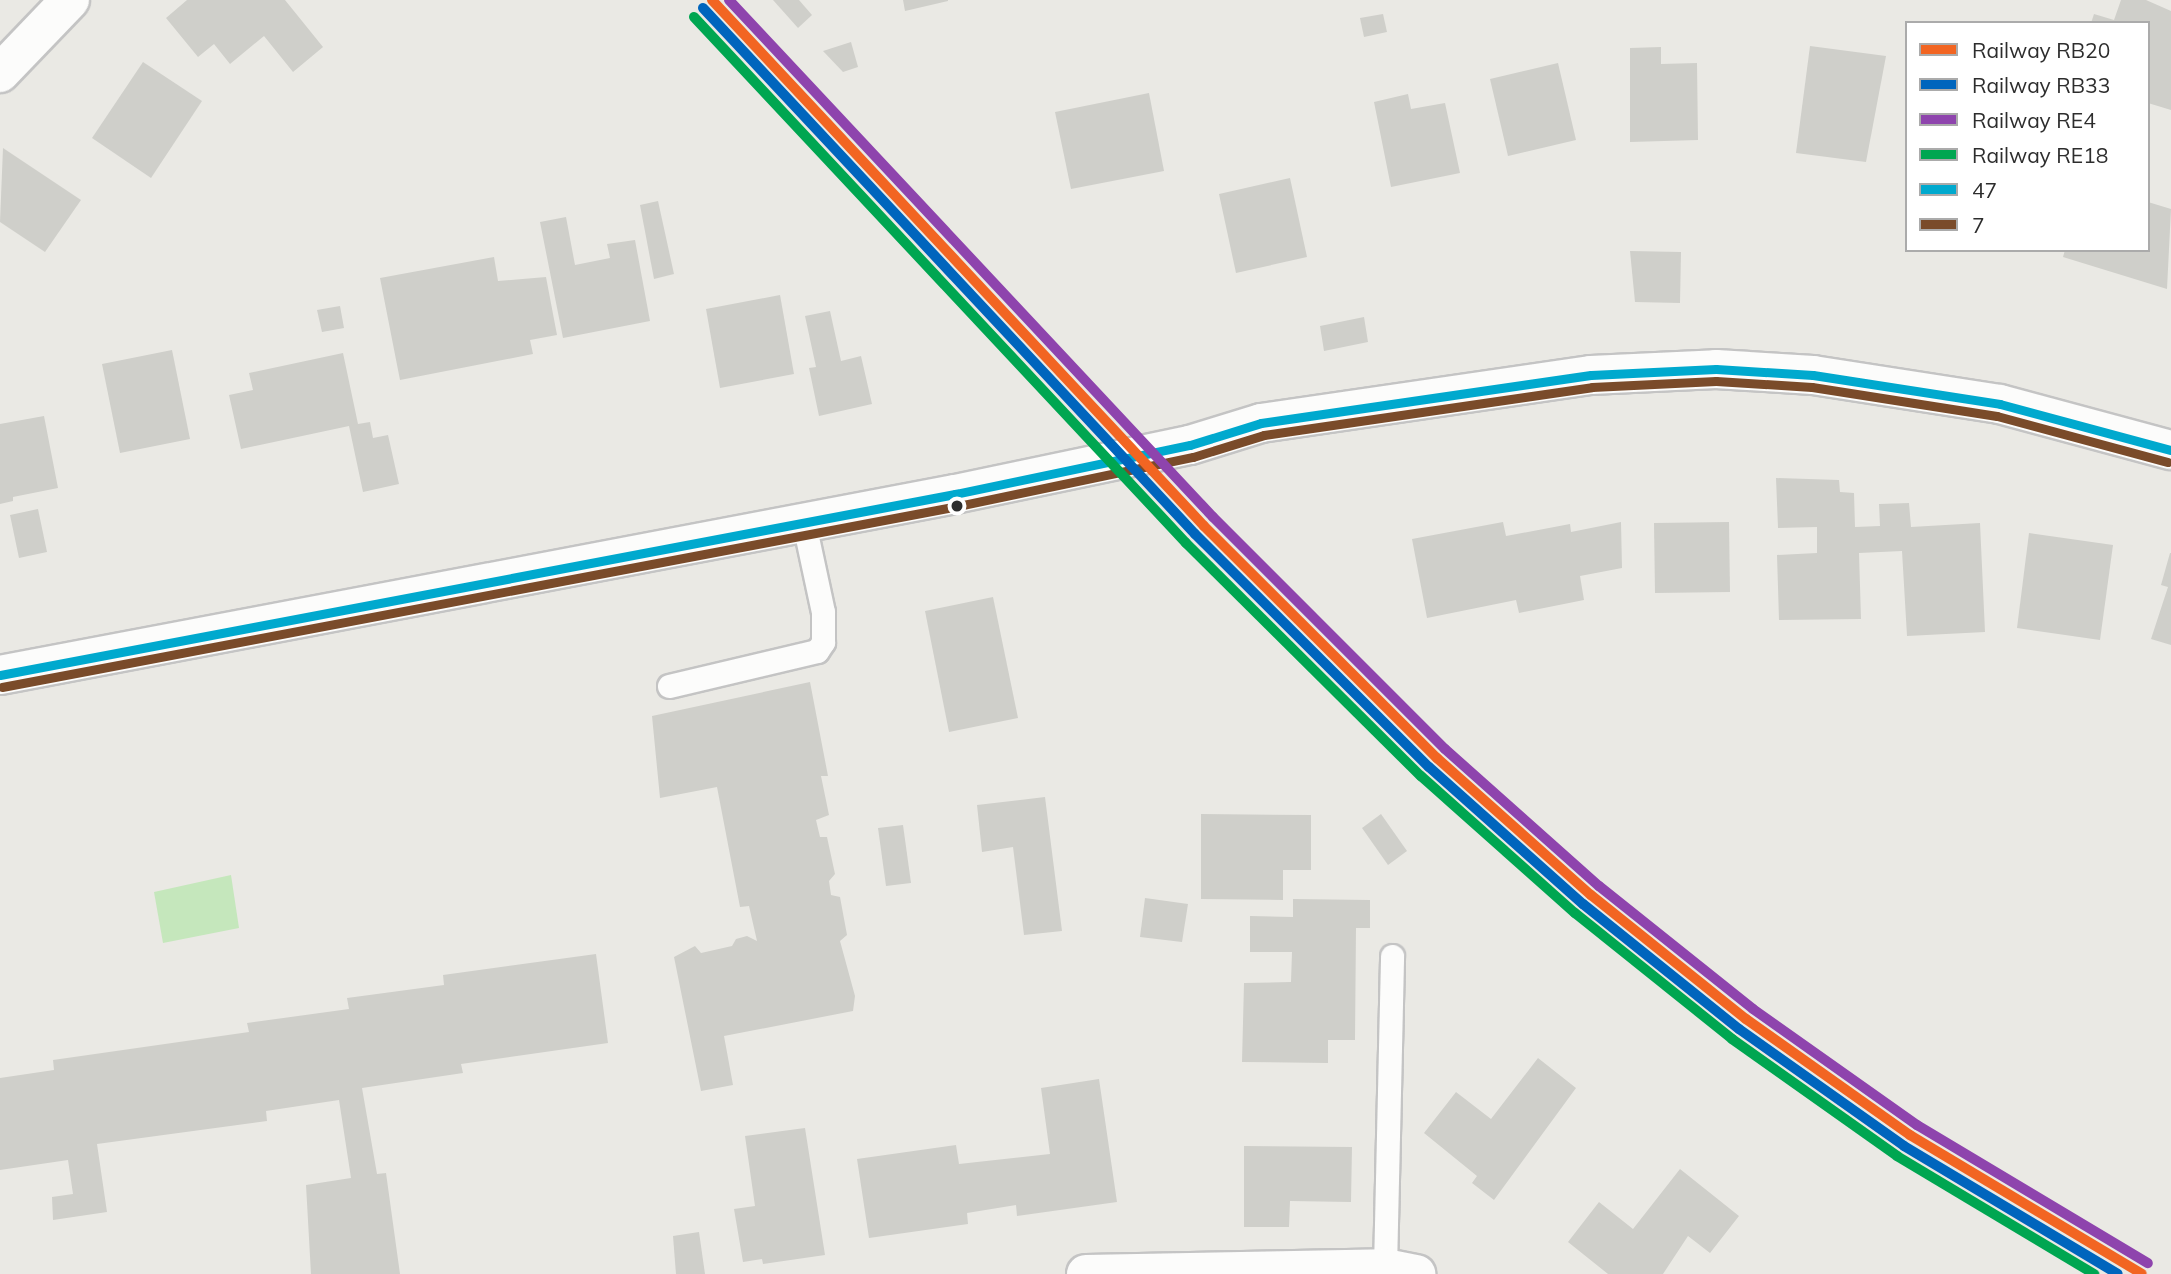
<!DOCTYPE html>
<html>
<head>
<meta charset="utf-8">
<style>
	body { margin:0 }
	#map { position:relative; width:2171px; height:1274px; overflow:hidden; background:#eae9e4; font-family:Mulish,sans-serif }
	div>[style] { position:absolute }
	.green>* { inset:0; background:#c5e7bc }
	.building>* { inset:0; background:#cfcfca }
	.roads { filter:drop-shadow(2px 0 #c4c4c4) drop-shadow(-2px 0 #c4c4c4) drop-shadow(0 2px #c4c4c4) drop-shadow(0 -2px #c4c4c4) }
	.lane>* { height:23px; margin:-11.5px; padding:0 11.5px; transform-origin:11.5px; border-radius:11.5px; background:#fcfcfb }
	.street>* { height:38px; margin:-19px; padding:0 19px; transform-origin:19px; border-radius:19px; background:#fcfcfb }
	.secondary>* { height:38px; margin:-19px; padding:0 19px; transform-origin:19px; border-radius:19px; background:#fcfcfb }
	.bus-1>* { height:9px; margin:-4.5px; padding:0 4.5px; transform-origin:4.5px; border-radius:4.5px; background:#00a9ce }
	.bus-2>* { height:9px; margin:-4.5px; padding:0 4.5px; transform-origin:4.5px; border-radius:4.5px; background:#7a4b2a }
	.rail-1>* { height:10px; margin:-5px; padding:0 5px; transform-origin:5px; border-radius:5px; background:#f26522 }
	.rail-2>* { height:10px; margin:-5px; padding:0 5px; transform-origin:5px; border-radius:5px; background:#0065bd }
	.rail-3>* { height:10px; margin:-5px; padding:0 5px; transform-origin:5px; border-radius:5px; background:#8e44ad }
	.rail-4>* { height:10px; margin:-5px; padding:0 5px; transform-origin:5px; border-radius:5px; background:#00a651 }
	.dots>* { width:19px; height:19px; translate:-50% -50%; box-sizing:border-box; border:4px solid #fff; border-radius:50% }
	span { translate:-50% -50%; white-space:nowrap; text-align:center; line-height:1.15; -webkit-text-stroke:5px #fff; paint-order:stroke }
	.legend { position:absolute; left:1905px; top:21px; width:245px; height:231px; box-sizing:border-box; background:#fff; border:2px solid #ababab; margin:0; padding:9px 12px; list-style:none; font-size:21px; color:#2d2d2d }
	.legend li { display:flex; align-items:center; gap:14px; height:35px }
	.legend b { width:35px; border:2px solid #ababab }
</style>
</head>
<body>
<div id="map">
	<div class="green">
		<div style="clip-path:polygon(231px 875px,239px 928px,163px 943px,154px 892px)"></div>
	</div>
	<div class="building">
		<div style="clip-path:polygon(187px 0,285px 0,323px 47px,293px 72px,264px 36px,230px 64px,214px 44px,198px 57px,166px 18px)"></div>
		<div style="clip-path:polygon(773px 0,799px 0,812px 15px,798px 28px)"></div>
		<div style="clip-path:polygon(903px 0,948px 0,948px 1px,905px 11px)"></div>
		<div style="clip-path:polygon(2121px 0,2146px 0,2171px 11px,2171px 110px,2148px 103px,2148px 23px,2091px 23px,2094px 14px,2114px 20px)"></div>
		<div style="clip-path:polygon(1383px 14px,1387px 32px,1364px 37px,1360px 18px)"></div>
		<div style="clip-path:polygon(851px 42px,858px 67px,843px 72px,823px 51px)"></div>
		<div style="clip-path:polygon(1810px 46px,1886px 56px,1866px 162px,1796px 153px)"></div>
		<div style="clip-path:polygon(1661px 47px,1661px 64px,1697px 63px,1698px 140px,1630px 142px,1630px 48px)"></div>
		<div style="clip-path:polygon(143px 62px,202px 101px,151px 178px,92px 138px)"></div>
		<div style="clip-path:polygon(1558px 63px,1576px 140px,1508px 156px,1490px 79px)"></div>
		<div style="clip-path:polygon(1149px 93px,1164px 171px,1071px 189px,1055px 112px)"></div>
		<div style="clip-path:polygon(1408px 94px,1411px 109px,1445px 103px,1460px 173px,1391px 187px,1374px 102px)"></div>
		<div style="clip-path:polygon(3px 148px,81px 200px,45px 252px,0 222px)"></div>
		<div style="clip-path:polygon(1290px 178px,1307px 257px,1236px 273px,1219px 194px)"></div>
		<div style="clip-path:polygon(658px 201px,674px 274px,654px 279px,640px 205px)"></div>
		<div style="clip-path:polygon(2148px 202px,2171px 209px,2167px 289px,2063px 257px,2065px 250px,2148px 250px)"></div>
		<div style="clip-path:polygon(566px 217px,575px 265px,610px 258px,607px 244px,635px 240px,650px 321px,563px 338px,540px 222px)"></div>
		<div style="clip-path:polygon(1630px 251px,1681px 252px,1680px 303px,1635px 302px)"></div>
		<div style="clip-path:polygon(494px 257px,498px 281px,546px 277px,557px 335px,530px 340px,533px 354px,400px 380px,380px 278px)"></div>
		<div style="clip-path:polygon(780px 295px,794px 374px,720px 388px,706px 309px)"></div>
		<div style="clip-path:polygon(340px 306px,344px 328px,322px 332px,317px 310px)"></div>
		<div style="clip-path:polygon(830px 311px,841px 361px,861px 356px,872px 404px,819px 416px,809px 368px,816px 367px,805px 316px)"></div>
		<div style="clip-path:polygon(1364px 317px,1368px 342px,1324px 351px,1320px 326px)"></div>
		<div style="clip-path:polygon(172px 350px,190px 439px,120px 453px,102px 364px)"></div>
		<div style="clip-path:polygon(343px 353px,358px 424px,370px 422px,373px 438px,388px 435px,399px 484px,363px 492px,349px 426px,241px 449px,229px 395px,253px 390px,249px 373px)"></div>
		<div style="clip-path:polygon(44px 416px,58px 488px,13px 497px,13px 501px,0 504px,0 424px)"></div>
		<div style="clip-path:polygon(1776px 478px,1839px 480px,1840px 492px,1854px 493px,1855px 527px,1880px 526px,1879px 504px,1909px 503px,1911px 527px,1980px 523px,1985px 632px,1907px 636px,1902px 551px,1859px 553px,1861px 619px,1779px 620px,1777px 555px,1817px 553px,1817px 527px,1778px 528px)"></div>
		<div style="clip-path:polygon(38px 509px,47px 552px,19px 558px,10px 515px)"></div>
		<div style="clip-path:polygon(1503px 522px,1506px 536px,1570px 524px,1571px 532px,1621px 522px,1622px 568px,1580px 576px,1584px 600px,1519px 613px,1516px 600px,1427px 618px,1412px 539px)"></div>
		<div style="clip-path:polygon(1729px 522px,1730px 592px,1655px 593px,1654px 523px)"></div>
		<div style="clip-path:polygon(2029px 533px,2113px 545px,2100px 640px,2017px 628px)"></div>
		<div style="clip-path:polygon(2170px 553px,2171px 553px,2171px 645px,2151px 639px,2168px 587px,2161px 585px)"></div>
		<div style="clip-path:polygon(993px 597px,1018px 718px,949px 732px,925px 611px)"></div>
		<div style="clip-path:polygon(810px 682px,828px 776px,821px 776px,829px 815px,816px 820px,820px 837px,827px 837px,835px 874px,829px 881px,831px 895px,840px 897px,847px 935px,840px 941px,855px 996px,853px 1011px,724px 1036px,733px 1085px,701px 1091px,674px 957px,695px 946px,701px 953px,732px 946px,736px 939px,747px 936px,757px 941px,749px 906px,740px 907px,717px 787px,660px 798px,652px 716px)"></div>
		<div style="clip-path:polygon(1045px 797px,1062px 931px,1024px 935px,1013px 847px,982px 852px,977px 805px)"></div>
		<div style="clip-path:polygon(1201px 814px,1311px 815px,1311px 870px,1283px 870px,1283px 900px,1201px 899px)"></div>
		<div style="clip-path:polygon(1381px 814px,1407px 851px,1388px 865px,1362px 828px)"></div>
		<div style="clip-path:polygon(903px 825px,911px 883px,886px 886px,878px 828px)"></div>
		<div style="clip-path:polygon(1145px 898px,1188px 904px,1182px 942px,1140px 937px)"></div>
		<div style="clip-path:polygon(1293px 899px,1370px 900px,1370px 928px,1356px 928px,1355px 1040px,1328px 1040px,1328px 1063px,1242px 1062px,1244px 983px,1291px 982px,1292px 952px,1250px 952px,1250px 916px,1293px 917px)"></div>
		<div style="clip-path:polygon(596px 954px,608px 1043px,461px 1064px,463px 1073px,362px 1088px,377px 1174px,386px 1173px,400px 1274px,311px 1274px,306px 1185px,351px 1178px,339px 1100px,266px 1111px,267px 1121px,97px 1144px,107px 1212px,53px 1220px,52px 1197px,73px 1194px,68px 1160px,0 1170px,0 1078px,54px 1070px,53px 1060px,249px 1032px,247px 1023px,349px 1009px,347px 998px,444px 985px,443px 975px)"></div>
		<div style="clip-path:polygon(1538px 1058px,1576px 1088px,1494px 1200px,1472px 1183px,1477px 1176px,1424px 1133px,1456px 1092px,1491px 1119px)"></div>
		<div style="clip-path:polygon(1099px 1079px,1117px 1202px,1017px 1216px,1016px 1205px,967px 1213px,968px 1224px,869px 1238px,857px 1159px,956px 1145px,959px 1164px,1050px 1154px,1041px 1088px)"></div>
		<div style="clip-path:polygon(805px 1128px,825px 1255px,763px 1264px,762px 1259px,743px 1262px,734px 1209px,755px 1206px,745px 1136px)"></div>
		<div style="clip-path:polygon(1244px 1146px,1352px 1147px,1351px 1202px,1290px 1201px,1289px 1227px,1244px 1227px)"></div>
		<div style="clip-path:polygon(1680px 1169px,1739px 1216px,1710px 1253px,1688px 1236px,1663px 1274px,1608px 1274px,1568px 1242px,1599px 1202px,1633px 1229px)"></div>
		<div style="clip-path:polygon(699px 1232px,705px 1274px,676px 1274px,673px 1236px)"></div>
	</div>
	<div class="roads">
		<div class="lane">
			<div style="left:669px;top:686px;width:152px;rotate:-13.3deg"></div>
			<div style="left:817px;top:651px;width:11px;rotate:-56deg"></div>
			<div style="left:823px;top:642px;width:30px;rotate:-90deg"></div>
			<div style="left:823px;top:612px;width:91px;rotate:-102.1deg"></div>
			<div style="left:1385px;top:1268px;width:312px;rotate:-88.7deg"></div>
		</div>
		<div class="street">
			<div style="left:0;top:73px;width:101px;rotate:-46.2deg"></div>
			<div style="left:1086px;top:1274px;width:299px;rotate:-1.1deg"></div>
			<div style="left:1385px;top:1268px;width:32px;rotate:11deg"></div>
		</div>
		<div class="secondary">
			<div style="left:0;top:675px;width:972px;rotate:-10.73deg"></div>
			<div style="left:955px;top:494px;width:240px;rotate:-11.8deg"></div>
			<div style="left:1190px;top:445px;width:74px;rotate:-17.2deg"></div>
			<div style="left:1261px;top:423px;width:333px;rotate:-8.3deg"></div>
			<div style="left:1591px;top:375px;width:125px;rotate:-2.7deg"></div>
			<div style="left:1716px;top:369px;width:97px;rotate:3.5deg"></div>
			<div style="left:1813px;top:375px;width:189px;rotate:8.8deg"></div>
			<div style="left:2000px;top:404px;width:177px;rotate:15.1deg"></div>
		</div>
	</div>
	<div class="bus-1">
		<div style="left:0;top:675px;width:972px;rotate:-10.73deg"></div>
		<div style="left:955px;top:494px;width:240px;rotate:-11.8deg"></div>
		<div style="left:1190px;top:445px;width:74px;rotate:-17.2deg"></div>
		<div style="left:1261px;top:423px;width:333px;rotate:-8.3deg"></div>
		<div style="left:1591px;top:375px;width:125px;rotate:-2.7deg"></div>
		<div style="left:1716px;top:369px;width:97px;rotate:3.5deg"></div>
		<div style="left:1813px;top:375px;width:189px;rotate:8.8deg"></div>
		<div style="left:2000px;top:404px;width:177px;rotate:15.1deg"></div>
	</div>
	<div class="bus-2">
		<div style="left:2px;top:687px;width:973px;rotate:-10.72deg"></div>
		<div style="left:958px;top:506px;width:240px;rotate:-11.8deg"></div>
		<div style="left:1193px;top:457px;width:74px;rotate:-17.2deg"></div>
		<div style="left:1264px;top:435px;width:331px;rotate:-8.3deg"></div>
		<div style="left:1592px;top:387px;width:124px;rotate:-2.8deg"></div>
		<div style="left:1716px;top:381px;width:96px;rotate:3.6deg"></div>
		<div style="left:1812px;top:387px;width:187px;rotate:8.9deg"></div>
		<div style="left:1997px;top:416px;width:177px;rotate:15.1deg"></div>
	</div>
	<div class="rail-1">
		<div style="left:712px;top:0;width:720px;rotate:46.91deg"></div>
		<div style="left:1204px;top:526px;width:329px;rotate:44.9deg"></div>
		<div style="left:1437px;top:758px;width:206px;rotate:41.7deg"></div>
		<div style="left:1591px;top:895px;width:198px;rotate:38.7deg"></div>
		<div style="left:1746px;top:1019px;width:201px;rotate:35.3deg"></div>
		<div style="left:1910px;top:1135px;width:270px;rotate:30.9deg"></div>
	</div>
	<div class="rail-2">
		<div style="left:703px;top:8px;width:720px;rotate:46.91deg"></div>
		<div style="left:1195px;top:534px;width:330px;rotate:44.9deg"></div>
		<div style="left:1429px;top:767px;width:206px;rotate:41.7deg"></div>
		<div style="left:1583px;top:904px;width:200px;rotate:38.7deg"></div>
		<div style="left:1739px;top:1029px;width:202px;rotate:35.3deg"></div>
		<div style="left:1904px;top:1146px;width:249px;rotate:30.9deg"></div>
	</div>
	<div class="rail-3">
		<div style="left:729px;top:0;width:708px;rotate:46.89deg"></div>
		<div style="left:1213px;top:517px;width:328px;rotate:45deg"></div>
		<div style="left:1445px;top:749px;width:206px;rotate:41.7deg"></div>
		<div style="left:1599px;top:886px;width:197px;rotate:38.6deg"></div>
		<div style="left:1753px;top:1009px;width:201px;rotate:35.3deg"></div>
		<div style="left:1917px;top:1125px;width:269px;rotate:30.9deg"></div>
	</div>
	<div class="rail-4">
		<div style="left:694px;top:17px;width:720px;rotate:46.91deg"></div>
		<div style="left:1186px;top:543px;width:331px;rotate:44.8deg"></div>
		<div style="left:1421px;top:776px;width:206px;rotate:41.7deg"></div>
		<div style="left:1575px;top:913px;width:201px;rotate:38.7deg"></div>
		<div style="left:1732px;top:1039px;width:202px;rotate:35.3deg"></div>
		<div style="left:1897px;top:1156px;width:230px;rotate:30.9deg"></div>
	</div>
	<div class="dots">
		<div style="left:957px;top:506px;background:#2d2d2d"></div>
	</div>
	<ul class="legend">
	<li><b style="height:9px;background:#f26522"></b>Railway RB20</li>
	<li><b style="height:9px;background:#0065bd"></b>Railway RB33</li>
	<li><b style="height:9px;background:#8e44ad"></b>Railway RE4</li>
	<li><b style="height:9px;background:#00a651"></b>Railway RE18</li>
	<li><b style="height:9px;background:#00a9ce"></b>47</li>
	<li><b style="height:9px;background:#7a4b2a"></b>7</li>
	</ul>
</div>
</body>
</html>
